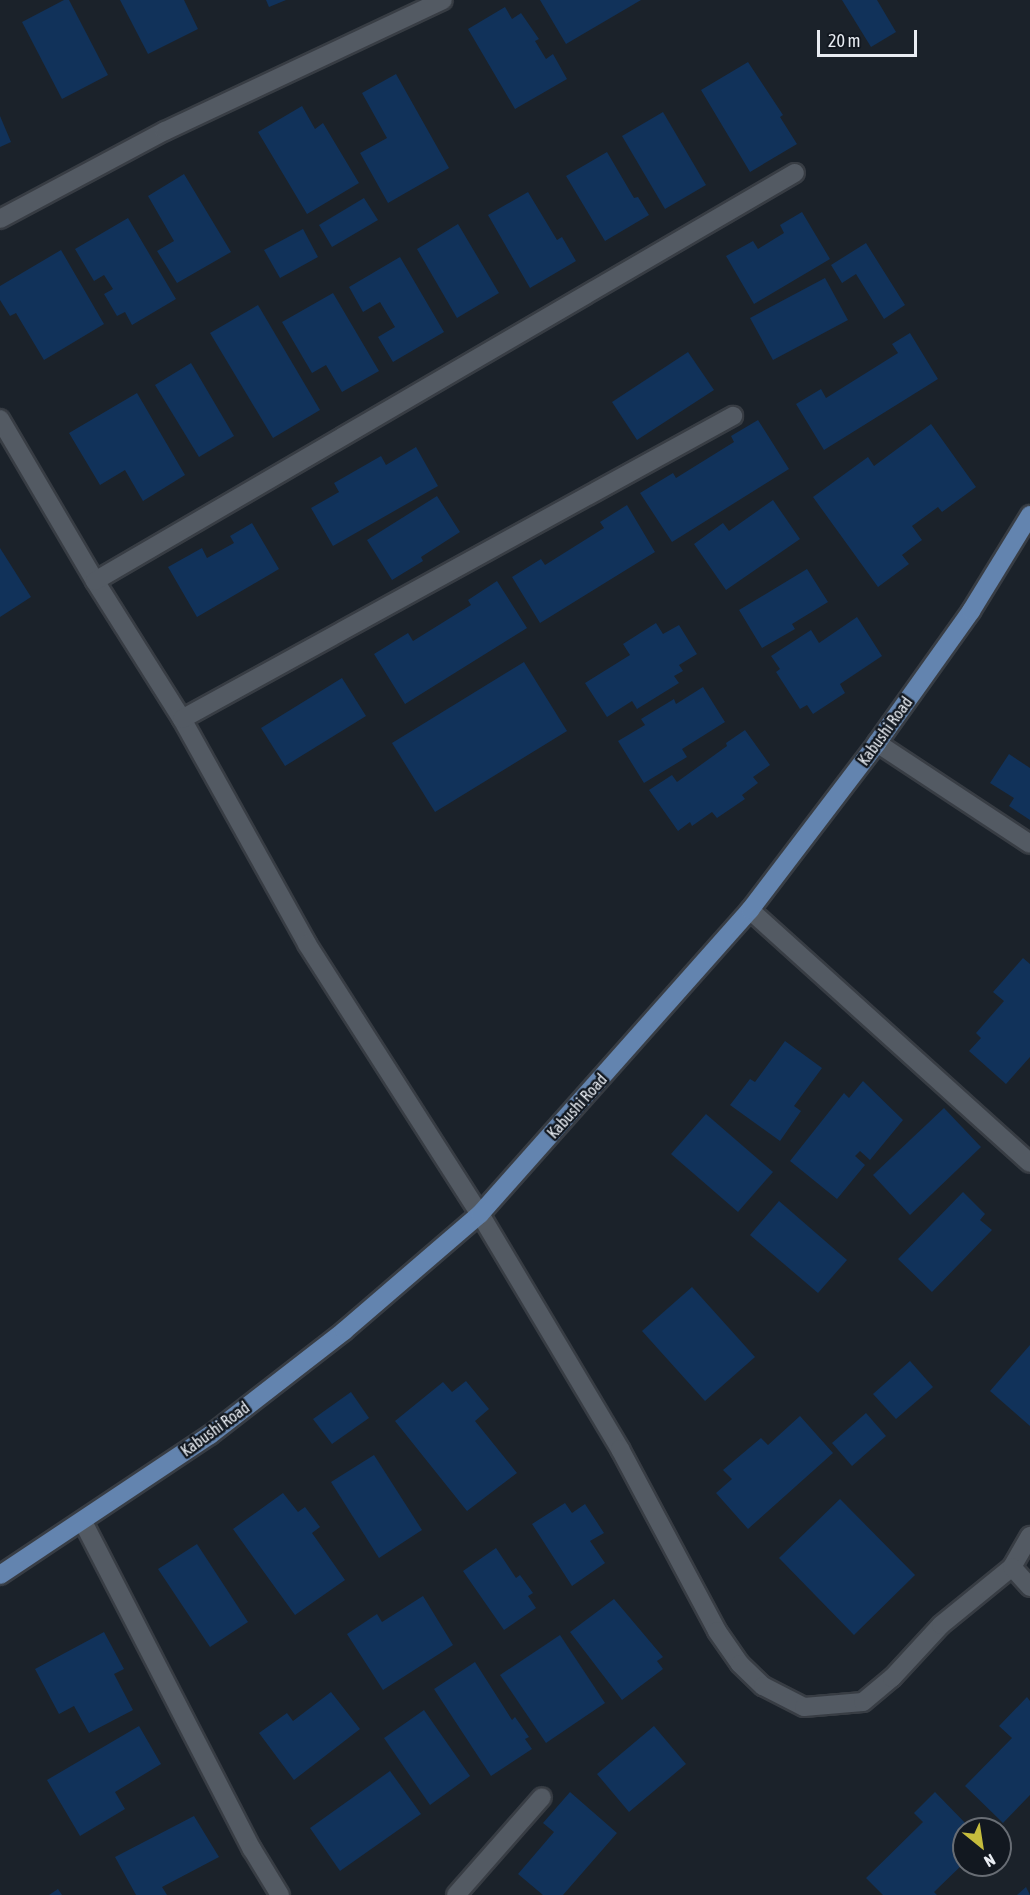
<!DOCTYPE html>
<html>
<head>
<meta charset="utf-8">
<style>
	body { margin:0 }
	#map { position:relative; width:1030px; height:1895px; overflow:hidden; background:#1b222a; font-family:"Asap Condensed",sans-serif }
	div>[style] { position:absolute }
	.building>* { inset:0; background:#11325a }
	.roads { filter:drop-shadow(2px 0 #383d44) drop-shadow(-2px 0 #383d44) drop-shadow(0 2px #383d44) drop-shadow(0 -2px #383d44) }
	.minor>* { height:18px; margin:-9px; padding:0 9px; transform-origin:9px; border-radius:9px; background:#535a63 }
	.major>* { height:18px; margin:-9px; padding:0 9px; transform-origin:9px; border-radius:9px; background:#6384af }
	span { translate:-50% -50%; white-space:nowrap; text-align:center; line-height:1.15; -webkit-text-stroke:5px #121820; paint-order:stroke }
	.street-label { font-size:16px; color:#e9edf3 }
	.north { position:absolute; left:952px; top:1817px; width:60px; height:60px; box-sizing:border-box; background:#121820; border:2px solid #686d74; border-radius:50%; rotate:150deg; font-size:16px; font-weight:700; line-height:24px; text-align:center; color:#e9edf3 }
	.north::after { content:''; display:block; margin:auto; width:21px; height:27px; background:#c5bc3d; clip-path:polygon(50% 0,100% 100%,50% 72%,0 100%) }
	.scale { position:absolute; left:817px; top:30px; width:100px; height:27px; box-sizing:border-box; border:3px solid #e9edf3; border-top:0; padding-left:8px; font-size:18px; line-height:21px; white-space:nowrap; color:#e9edf3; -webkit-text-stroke:4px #121820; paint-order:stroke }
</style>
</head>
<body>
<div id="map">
	<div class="building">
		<div style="clip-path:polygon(64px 0,69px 0,108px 75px,62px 99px,22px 22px)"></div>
		<div style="clip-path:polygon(120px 0,184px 0,198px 29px,148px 54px)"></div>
		<div style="clip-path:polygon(266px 0,286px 0,269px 7px)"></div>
		<div style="clip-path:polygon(540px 0,641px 0,566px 44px)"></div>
		<div style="clip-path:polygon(842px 0,877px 0,896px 32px,871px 47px)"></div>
		<div style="clip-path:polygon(505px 7px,512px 19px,521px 13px,539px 39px,535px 41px,546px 59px,553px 54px,567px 79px,515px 109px,468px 29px)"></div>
		<div style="clip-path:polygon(748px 62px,783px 115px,780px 117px,797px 144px,750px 172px,701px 90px)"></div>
		<div style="clip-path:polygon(396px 74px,449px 168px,388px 203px,360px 153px,387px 138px,362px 93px)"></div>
		<div style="clip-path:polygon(302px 106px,315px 129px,323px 123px,359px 183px,307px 214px,258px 132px)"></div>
		<div style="clip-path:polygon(663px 112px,706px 185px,665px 209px,622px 136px)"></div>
		<div style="clip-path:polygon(0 116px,11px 142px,0 147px)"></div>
		<div style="clip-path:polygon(607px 152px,634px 198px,638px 197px,649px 215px,605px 241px,566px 176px)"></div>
		<div style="clip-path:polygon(184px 174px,231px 252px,177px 283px,157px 251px,174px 241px,148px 196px)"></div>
		<div style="clip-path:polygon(528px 192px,557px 240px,562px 237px,576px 261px,530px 288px,488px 215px)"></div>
		<div style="clip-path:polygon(364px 198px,378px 220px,332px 247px,319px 225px)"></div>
		<div style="clip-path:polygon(802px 212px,830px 259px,754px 304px,726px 256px,753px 241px,758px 249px,784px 233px,780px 225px)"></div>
		<div style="clip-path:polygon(128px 218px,176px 299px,132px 325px,125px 312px,117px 316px,104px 294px,113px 289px,104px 275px,94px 281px,75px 249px)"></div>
		<div style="clip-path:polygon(458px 224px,499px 293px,457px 318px,417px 249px)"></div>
		<div style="clip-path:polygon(303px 229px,318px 257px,280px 278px,264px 250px)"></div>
		<div style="clip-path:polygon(866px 243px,905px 305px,884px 319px,856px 274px,842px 283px,831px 265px)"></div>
		<div style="clip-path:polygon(61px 250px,104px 324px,44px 360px,16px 313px,10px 316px,0 300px,0 286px)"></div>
		<div style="clip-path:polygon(400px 257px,444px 332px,393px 362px,378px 337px,395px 327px,380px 302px,363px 312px,349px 287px)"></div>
		<div style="clip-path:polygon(825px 278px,848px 320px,773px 360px,750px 318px)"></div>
		<div style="clip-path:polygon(333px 293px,379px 371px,342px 392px,326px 365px,312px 373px,282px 322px)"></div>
		<div style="clip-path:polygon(258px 305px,320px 410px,273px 438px,210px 333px)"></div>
		<div style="clip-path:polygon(910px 333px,938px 379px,824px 450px,796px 404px,821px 389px,826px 398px,898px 353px,892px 344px)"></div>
		<div style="clip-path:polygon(688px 352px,714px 390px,637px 440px,612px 402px)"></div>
		<div style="clip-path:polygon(191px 363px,234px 436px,199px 457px,155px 385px)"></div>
		<div style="clip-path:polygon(137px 393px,185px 475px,143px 501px,125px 470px,100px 485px,69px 433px)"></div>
		<div style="clip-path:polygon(758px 420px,789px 469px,672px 542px,640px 493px,673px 473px,676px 478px,734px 442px,731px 436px)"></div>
		<div style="clip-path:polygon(931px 424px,976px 487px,942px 512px,938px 507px,912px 526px,922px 540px,902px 555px,909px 564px,878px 587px,813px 497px,868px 457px,874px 466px)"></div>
		<div style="clip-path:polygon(416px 447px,438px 486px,333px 546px,311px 508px,339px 492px,334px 483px,381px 456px,386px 465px)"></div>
		<div style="clip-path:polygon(437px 496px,460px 532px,421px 557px,423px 561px,392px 580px,367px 540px)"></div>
		<div style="clip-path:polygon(773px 500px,800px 539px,726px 590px,694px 544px,723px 523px,729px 531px)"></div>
		<div style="clip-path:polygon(627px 505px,655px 552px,540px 623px,512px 577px,541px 559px,545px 565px,604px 528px,600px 522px)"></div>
		<div style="clip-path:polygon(252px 523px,279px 569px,197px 617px,168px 567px,202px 548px,207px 558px,234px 543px,230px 536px)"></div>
		<div style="clip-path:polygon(0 548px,31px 597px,0 617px)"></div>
		<div style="clip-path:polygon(807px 569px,828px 602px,792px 624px,795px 629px,762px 648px,739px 610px)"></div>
		<div style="clip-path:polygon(497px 581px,527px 628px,405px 704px,374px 654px,408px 633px,413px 641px,471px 605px,468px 600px)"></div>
		<div style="clip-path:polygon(857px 617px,882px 656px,840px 684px,845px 693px,813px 714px,807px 705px,800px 709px,776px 672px,780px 669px,771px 656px,811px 630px,819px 643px)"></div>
		<div style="clip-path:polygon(656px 623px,663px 634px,679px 625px,697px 654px,679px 665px,683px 671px,674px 676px,679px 683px,637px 709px,632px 701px,607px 717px,585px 683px,630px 655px,623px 644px)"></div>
		<div style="clip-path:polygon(524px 662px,567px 731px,435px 812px,392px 743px)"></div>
		<div style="clip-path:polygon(342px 678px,366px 716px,285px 766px,261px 728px)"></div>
		<div style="clip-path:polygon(703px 687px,725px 722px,682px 749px,687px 757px,644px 783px,618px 741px,645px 725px,641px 719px,674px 699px,676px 704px)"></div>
		<div style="clip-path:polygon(745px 730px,770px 765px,753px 777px,758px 783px,742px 795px,745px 799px,717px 818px,712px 812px,692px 826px,690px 822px,678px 831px,649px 790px,672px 775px,677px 782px,727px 746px,726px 743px)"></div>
		<div style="clip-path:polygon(1009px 754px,1030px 768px,1030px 820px,1009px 806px,1014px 798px,990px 783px)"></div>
		<div style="clip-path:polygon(1023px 958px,1030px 964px,1030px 1057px,1006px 1084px,969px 1051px,981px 1038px,976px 1033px,1004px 1001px,993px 992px)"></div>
		<div style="clip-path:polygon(785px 1041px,822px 1068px,794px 1106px,801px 1111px,780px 1141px,730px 1105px,750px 1079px,755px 1082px)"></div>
		<div style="clip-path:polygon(863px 1081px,903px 1120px,870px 1160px,860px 1151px,855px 1156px,865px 1165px,837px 1199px,790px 1161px,844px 1093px,849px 1098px)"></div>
		<div style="clip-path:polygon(944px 1108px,981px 1147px,910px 1215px,873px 1175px)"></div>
		<div style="clip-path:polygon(706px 1114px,773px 1172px,738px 1212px,671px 1154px)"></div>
		<div style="clip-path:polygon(963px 1192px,985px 1214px,980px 1220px,992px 1230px,932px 1292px,898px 1259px)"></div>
		<div style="clip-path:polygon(779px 1201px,847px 1260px,818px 1293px,750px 1235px)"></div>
		<div style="clip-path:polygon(692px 1287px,755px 1357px,705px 1401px,642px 1331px)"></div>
		<div style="clip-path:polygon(1030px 1345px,1030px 1426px,990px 1391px)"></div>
		<div style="clip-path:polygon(910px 1361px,933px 1387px,896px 1419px,873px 1394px)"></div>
		<div style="clip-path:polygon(466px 1381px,489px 1409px,475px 1421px,517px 1473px,467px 1511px,395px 1421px,443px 1382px,452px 1392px)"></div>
		<div style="clip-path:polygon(351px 1392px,369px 1418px,332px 1444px,313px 1419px)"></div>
		<div style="clip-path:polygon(866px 1413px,886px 1436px,852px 1466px,832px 1443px)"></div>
		<div style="clip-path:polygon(800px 1416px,833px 1453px,748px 1529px,716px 1493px,732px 1479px,723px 1470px,761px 1438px,768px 1445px)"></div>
		<div style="clip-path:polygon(374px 1455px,422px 1530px,379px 1558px,331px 1482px)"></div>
		<div style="clip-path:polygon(283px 1493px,298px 1512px,305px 1507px,320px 1527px,312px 1533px,345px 1580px,295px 1615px,233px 1529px)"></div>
		<div style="clip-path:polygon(840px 1499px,915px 1575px,854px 1635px,779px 1558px)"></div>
		<div style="clip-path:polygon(565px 1503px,572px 1513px,585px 1504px,604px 1533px,590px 1541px,605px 1563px,572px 1586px,532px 1524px)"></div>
		<div style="clip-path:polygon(197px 1544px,248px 1622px,210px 1647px,158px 1569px)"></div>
		<div style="clip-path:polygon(496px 1548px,516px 1578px,520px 1575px,533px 1593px,528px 1596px,536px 1608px,504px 1630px,463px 1571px)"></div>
		<div style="clip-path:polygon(423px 1596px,453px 1645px,383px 1690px,347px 1634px,377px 1614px,382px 1622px)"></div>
		<div style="clip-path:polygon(614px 1599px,663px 1657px,657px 1661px,663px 1669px,622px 1700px,570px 1632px)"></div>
		<div style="clip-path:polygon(104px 1632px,124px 1669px,114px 1674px,133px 1710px,89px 1733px,74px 1706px,59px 1714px,35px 1669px)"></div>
		<div style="clip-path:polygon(560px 1635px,605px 1703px,546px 1743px,500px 1675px)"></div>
		<div style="clip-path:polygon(475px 1662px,512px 1720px,515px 1717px,529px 1737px,525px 1739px,532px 1749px,491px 1776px,434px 1689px)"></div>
		<div style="clip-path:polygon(331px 1692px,360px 1729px,294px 1780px,259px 1733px,287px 1713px,293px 1721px)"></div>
		<div style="clip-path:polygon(1027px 1697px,1030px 1701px,1030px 1795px,1003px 1823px,965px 1786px,1012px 1738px,999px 1726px)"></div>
		<div style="clip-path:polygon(424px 1710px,470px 1776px,430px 1805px,384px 1738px)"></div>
		<div style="clip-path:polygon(139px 1726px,161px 1764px,115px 1792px,125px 1809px,80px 1836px,47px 1780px)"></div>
		<div style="clip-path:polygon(654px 1726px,686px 1764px,629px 1812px,597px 1774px)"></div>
		<div style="clip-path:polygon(390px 1771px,421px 1814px,340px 1871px,310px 1828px)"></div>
		<div style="clip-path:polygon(570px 1792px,617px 1833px,563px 1895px,543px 1895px,518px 1874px,554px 1832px,543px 1823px)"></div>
		<div style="clip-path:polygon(935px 1792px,971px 1829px,964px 1829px,964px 1863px,934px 1892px,937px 1895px,883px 1895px,866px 1878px,923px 1822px,914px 1813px)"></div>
		<div style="clip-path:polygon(194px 1816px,219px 1857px,162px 1887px,167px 1895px,136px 1895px,115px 1857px)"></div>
		<div style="clip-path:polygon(1026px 1887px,1030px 1895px,1017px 1895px)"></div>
		<div style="clip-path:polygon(58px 1889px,62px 1895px,49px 1895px)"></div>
	</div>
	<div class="roads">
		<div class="minor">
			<div style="left:0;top:219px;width:187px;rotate:-28.1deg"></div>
			<div style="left:165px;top:131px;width:307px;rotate:-25.2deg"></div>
			<div style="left:0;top:419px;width:188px;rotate:59.6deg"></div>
			<div style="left:95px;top:581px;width:163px;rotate:57.8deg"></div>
			<div style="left:182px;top:719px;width:257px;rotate:60.9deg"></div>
			<div style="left:307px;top:944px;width:321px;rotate:57.4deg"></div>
			<div style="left:480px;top:1214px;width:274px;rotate:59.2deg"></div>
			<div style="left:620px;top:1449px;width:206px;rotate:61.9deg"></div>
			<div style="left:717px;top:1631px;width:40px;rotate:55.1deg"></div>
			<div style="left:740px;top:1664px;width:32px;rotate:44deg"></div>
			<div style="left:763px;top:1686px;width:46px;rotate:27.1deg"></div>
			<div style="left:804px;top:1707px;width:59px;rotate:-4.8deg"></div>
			<div style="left:863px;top:1702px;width:38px;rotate:-40deg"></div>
			<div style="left:892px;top:1678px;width:72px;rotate:-47.2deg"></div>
			<div style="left:941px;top:1625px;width:92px;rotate:-39.2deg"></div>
			<div style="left:1012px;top:1567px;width:36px;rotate:-60deg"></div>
			<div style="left:95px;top:581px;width:810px;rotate:-30.24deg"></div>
			<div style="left:182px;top:719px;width:629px;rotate:-28.81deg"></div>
			<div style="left:877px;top:743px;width:183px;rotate:33.4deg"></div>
			<div style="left:750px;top:910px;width:377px;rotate:42.1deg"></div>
			<div style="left:83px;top:1522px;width:368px;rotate:62.7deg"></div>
			<div style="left:252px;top:1849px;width:54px;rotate:58.7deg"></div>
			<div style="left:1012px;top:1567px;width:27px;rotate:48deg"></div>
			<div style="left:456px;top:1895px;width:130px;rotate:-48.7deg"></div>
		</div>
		<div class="major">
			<div style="left:0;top:1575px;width:252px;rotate:-33.7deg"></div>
			<div style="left:210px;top:1435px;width:170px;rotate:-37.8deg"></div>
			<div style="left:344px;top:1331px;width:179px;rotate:-40.7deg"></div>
			<div style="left:480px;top:1214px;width:407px;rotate:-48.4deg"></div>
			<div style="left:750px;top:910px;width:210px;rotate:-52.7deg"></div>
			<div style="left:877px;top:743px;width:162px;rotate:-54.5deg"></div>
			<div style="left:971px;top:611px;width:113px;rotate:-58.4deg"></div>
		</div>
	</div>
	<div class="street-label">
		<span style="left:885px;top:731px;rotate:-54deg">Kabushi Road</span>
		<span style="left:577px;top:1106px;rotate:-48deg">Kabushi Road</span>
		<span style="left:215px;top:1429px;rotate:-36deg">Kabushi Road</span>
	</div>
	<div class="north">N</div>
	<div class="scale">20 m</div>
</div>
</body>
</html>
